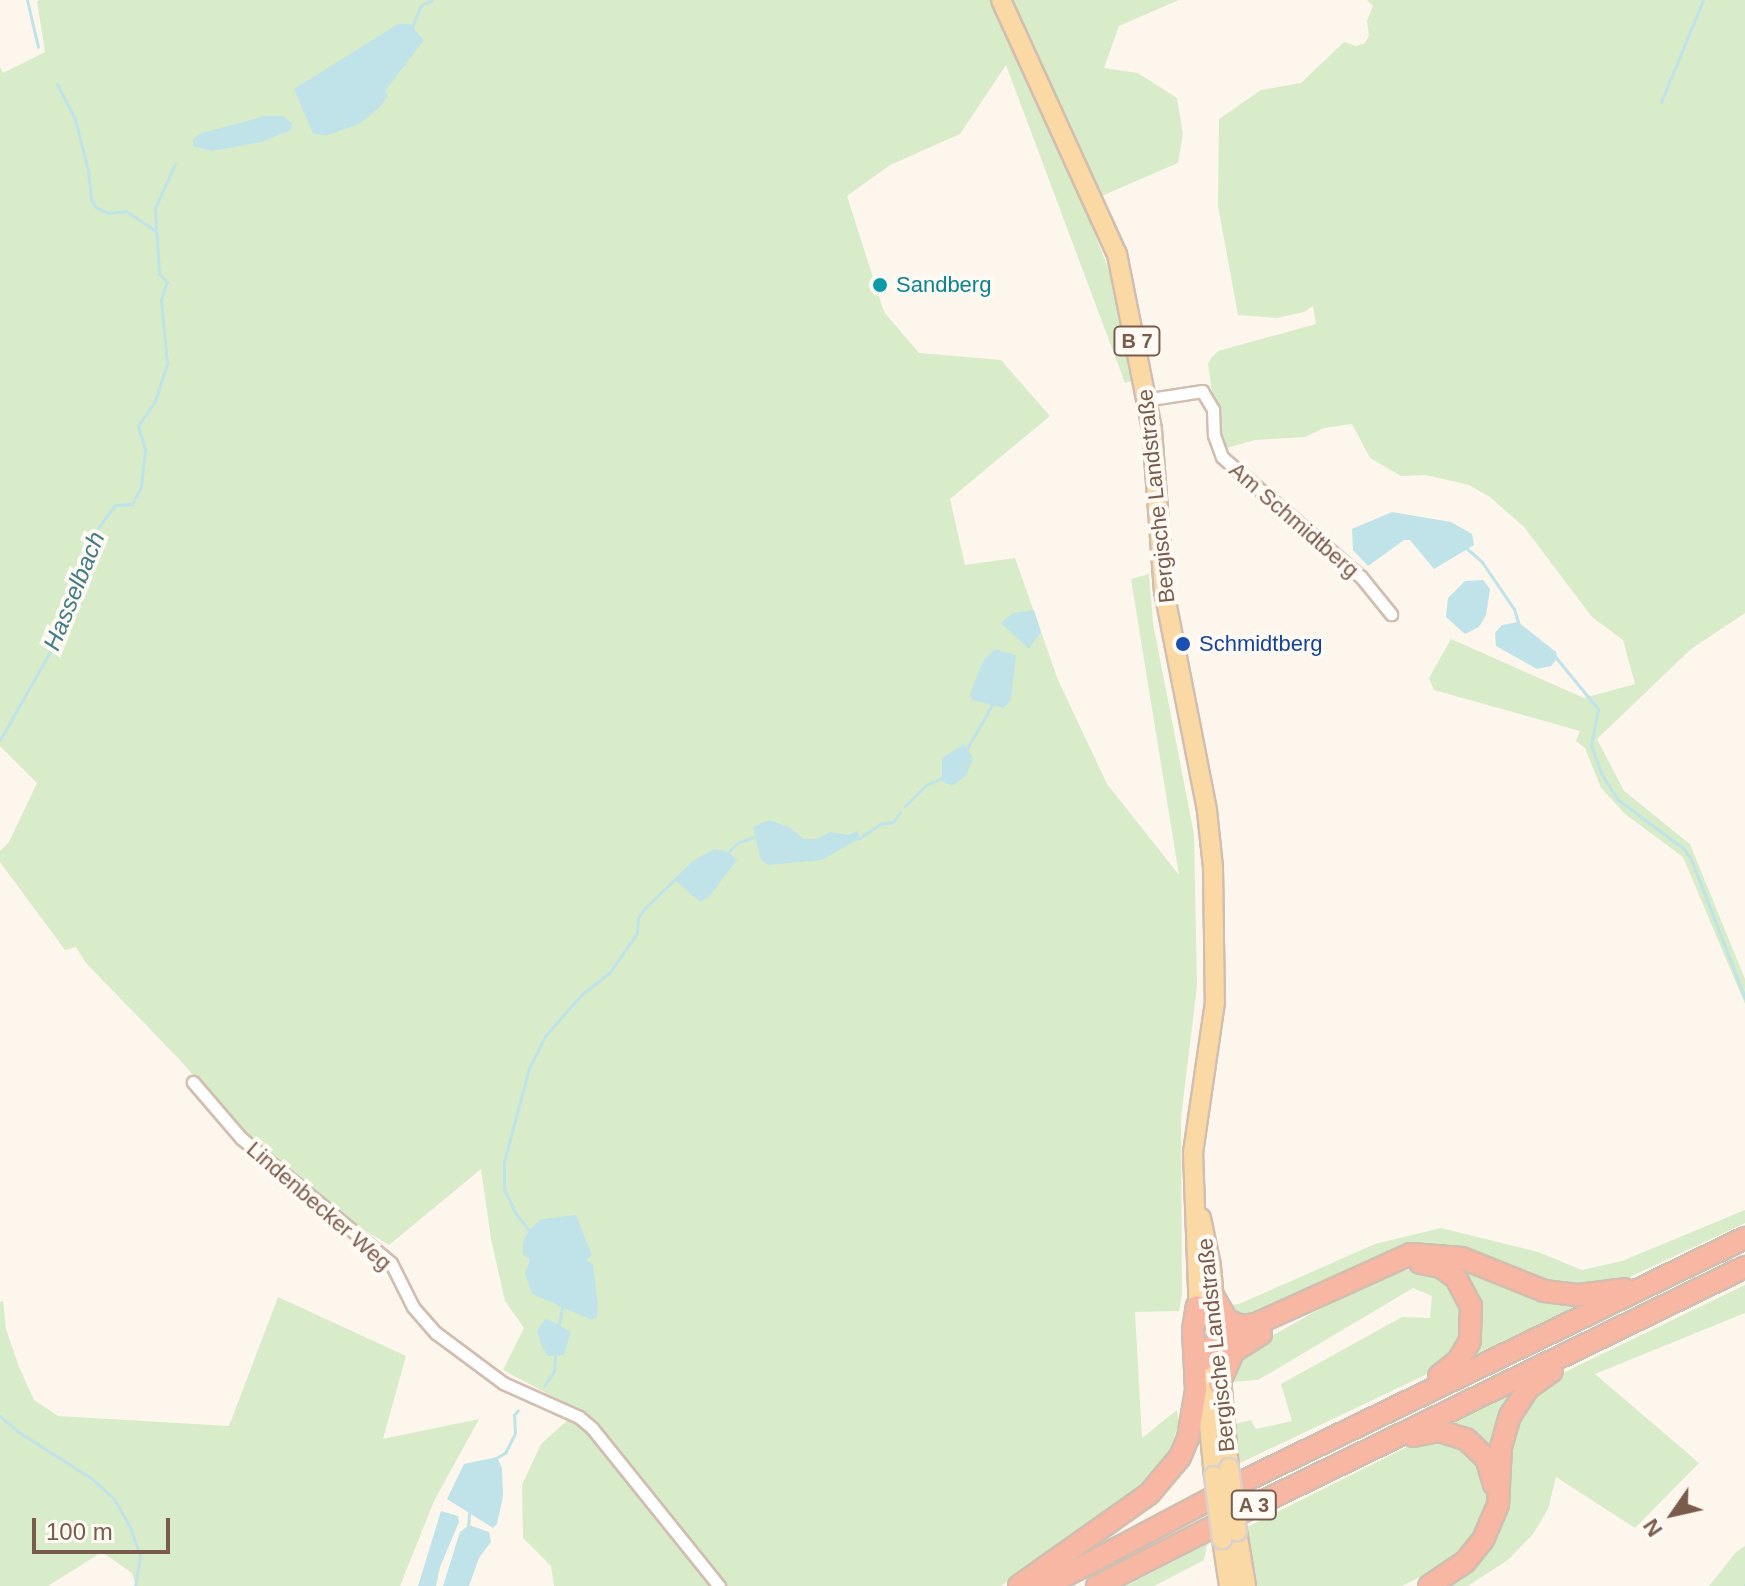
<!DOCTYPE html>
<html>
<head>
<meta charset="utf-8">
<style>
	body { margin:0 }
	#map { position:relative; width:1745px; height:1586px; overflow:hidden; background:#fdf6ec; font-family:Helvetica,sans-serif }
	div>[style] { position:absolute }
	.green>* { inset:0; background:#d8ecc9 }
	.water>* { inset:0; background:#bfe3e8 }
	.stream>* { height:3px; margin:-1.5px; padding:0 1.5px; transform-origin:1.5px; border-radius:1.5px; background:#bfe3e8 }
	.roads { filter:drop-shadow(2px 0 #d1beb0) drop-shadow(-2px 0 #d1beb0) drop-shadow(0 2px #d1beb0) drop-shadow(0 -2px #d1beb0) }
	.minor>* { height:11px; margin:-5.5px; padding:0 5.5px; transform-origin:5.5px; border-radius:5.5px; background:#fff }
	.primary>* { height:18px; margin:-9px; padding:0 9px; transform-origin:9px; border-radius:9px; background:#fbd9a5 }
	.motorway>* { height:20px; margin:-10px; padding:0 10px; transform-origin:10px; border-radius:10px; background:#f7b7a3 }
	.bridges { filter:drop-shadow(2px 0 #dad1cd) drop-shadow(-2px 0 #dad1cd) drop-shadow(0 2px #dad1cd) drop-shadow(0 -2px #dad1cd) }
	.primary-bridge>* { height:18px; margin:-9px; padding:0 9px; transform-origin:9px; border-radius:9px; background:#fbd9a5 }
	.dots>* { width:22px; height:22px; translate:-50% -50%; box-sizing:border-box; border:4px solid #fffaf3; border-radius:50% }
	span { translate:-50% -50%; white-space:nowrap; text-align:center; line-height:1.15; -webkit-text-stroke:8px #fffaf3; paint-order:stroke }
	.shield-label span { padding:2px 6px; background:#fffaf3; border:2px solid; border-radius:6px; -webkit-text-stroke-width:0 }
	.shield-label { font-size:20px; color:#7a5c4d; font-weight:700 }
	.culture-label { font-size:22px; color:#0d838f }
	.left { translate:0 -50%; text-align:left }
	.street-label { font-size:22px; color:#7a5c4d }
	.transit-label { font-size:22px; color:#164399 }
	.water-label { font-size:24px; color:#437c86; font-style:italic }
	.north { position:absolute; left:1633px; top:1474px; width:80px; height:80px; -webkit-text-stroke:6px #fffaf3; paint-order:stroke; rotate:236deg; font-size:22px; font-weight:700; line-height:32px; text-align:center; color:#7a5c4d }
	.north::after { content:''; display:block; margin:auto; width:28px; height:36px; background:#7a5c4d; clip-path:polygon(50% 0,100% 100%,50% 72%,0 100%) }
	.scale { position:absolute; left:32px; top:1518px; width:138px; height:36px; box-sizing:border-box; border:4px solid #7a5c4d; border-top:0; padding-left:10px; font-size:24px; line-height:28px; white-space:nowrap; color:#7a5c4d; -webkit-text-stroke:6px #fffaf3; paint-order:stroke }
</style>
</head>
<body>
<div id="map">
	<div class="green">
		<div style="clip-path:polygon(40px 0,1179px 0,1119px 26px,1104px 68px,1138px 73px,1177px 98px,1183px 134px,1178px 163px,1083px 204px,1110px 273px,1131px 381px,1125px 383px,1006px 65px,960px 134px,890px 165px,847px 196px,884px 312px,919px 353px,1001px 360px,1050px 416px,950px 499px,965px 565px,1015px 558px,1058px 680px,1107px 784px,1179px 875px,1131px 579px,1149px 574px,1153px 623px,1194px 834px,1197px 986px,1181px 1118px,1182px 1294px,1179px 1311px,1135px 1312px,1142px 1438px,1177px 1410px,1179px 1422px,1164px 1471px,1001px 1586px,727px 1586px,612px 1440px,578px 1410px,503px 1370px,524px 1328px,505px 1301px,491px 1239px,481px 1169px,389px 1245px,356px 1225px,316px 1198px,250px 1140px,178px 1058px,86px 963px,76px 947px,65px 950px,0 862px,0 851px,9px 842px,37px 783px,0 746px,0 67px,3px 73px,45px 52px,37px 1px)"></div>
		<div style="clip-path:polygon(1367px 0,1745px 0,1745px 613px,1691px 649px,1597px 739px,1624px 791px,1690px 844px,1745px 979px,1745px 1004px,1683px 857px,1625px 814px,1601px 788px,1585px 748px,1576px 741px,1580px 731px,1434px 690px,1429px 678px,1451px 639px,1584px 698px,1635px 684px,1623px 640px,1592px 617px,1524px 527px,1490px 497px,1469px 485px,1426px 475px,1401px 476px,1370px 458px,1352px 424px,1324px 428px,1305px 437px,1255px 440px,1223px 449px,1219px 441px,1208px 364px,1212px 357px,1218px 351px,1316px 324px,1313px 306px,1304px 312px,1277px 318px,1238px 315px,1218px 206px,1219px 119px,1261px 90px,1301px 83px,1344px 42px,1356px 46px,1365px 43px,1369px 36px,1367px 21px,1373px 6px)"></div>
		<div style="clip-path:polygon(1745px 1210px,1745px 1223px,1630px 1277px,1597px 1286px,1543px 1284px,1434px 1249px,1250px 1316px,1239px 1318px,1222px 1306px,1239px 1304px,1375px 1244px,1441px 1228px,1538px 1252px,1582px 1270px,1622px 1261px)"></div>
		<div style="clip-path:polygon(1444px 1263px,1593px 1299px,1465px 1361px,1481px 1331px,1477px 1298px)"></div>
		<div style="clip-path:polygon(1415px 1268px,1446px 1283px,1457px 1298px,1463px 1317px,1461px 1343px,1440px 1368px,1240px 1463px,1232px 1425px,1251px 1420px,1256px 1429px,1292px 1421px,1281px 1384px,1402px 1317px,1430px 1318px,1432px 1296px,1413px 1288px,1258px 1380px,1231px 1382px,1238px 1355px,1366px 1283px)"></div>
		<div style="clip-path:polygon(1745px 1285px,1745px 1313px,1595px 1374px,1699px 1463px,1635px 1528px,1556px 1477px,1548px 1509px,1533px 1534px,1509px 1559px,1468px 1586px,1435px 1586px,1476px 1555px,1514px 1421px,1546px 1381px)"></div>
		<div style="clip-path:polygon(278px 1297px,406px 1356px,383px 1439px,479px 1419px,434px 1501px,400px 1586px,136px 1586px,132px 1573px,102px 1552px,48px 1586px,0 1586px,0 1302px,3px 1301px,6px 1329px,19px 1367px,34px 1400px,58px 1416px,229px 1426px)"></div>
		<div style="clip-path:polygon(1526px 1385px,1496px 1469px,1440px 1426px)"></div>
		<div style="clip-path:polygon(570px 1418px,605px 1447px,714px 1586px,554px 1586px,551px 1566px,523px 1538px,522px 1485px,541px 1444px)"></div>
		<div style="clip-path:polygon(1433px 1437px,1457px 1442px,1480px 1461px,1489px 1490px,1480px 1526px,1466px 1546px,1448px 1563px,1402px 1586px,1251px 1586px,1247px 1527px,1417px 1442px)"></div>
		<div style="clip-path:polygon(1207px 1544px,1204px 1560px,1154px 1586px,1126px 1586px)"></div>
		<div style="clip-path:polygon(1745px 1546px,1745px 1586px,1709px 1586px,1736px 1552px)"></div>
	</div>
	<div class="water">
		<div style="clip-path:polygon(398px 24px,410px 24px,424px 40px,385px 91px,388px 96px,379px 108px,359px 124px,328px 135px,313px 134px,294px 89px)"></div>
		<div style="clip-path:polygon(265px 116px,283px 116px,292px 123px,291px 130px,262px 142px,235px 147px,211px 151px,193px 146px,193px 139px,202px 133px)"></div>
		<div style="clip-path:polygon(1392px 512px,1451px 522px,1472px 534px,1474px 545px,1434px 569px,1410px 540px,1404px 540px,1368px 566px,1353px 550px,1352px 529px)"></div>
		<div style="clip-path:polygon(1483px 580px,1490px 589px,1486px 615px,1479px 627px,1465px 634px,1446px 617px,1448px 598px,1465px 581px)"></div>
		<div style="clip-path:polygon(1034px 610px,1041px 632px,1029px 649px,1001px 623px,1013px 613px)"></div>
		<div style="clip-path:polygon(1518px 622px,1556px 652px,1557px 659px,1551px 666px,1537px 669px,1496px 646px,1495px 633px,1502px 625px)"></div>
		<div style="clip-path:polygon(995px 649px,1016px 655px,1011px 699px,1004px 708px,972px 700px,970px 694px,983px 661px)"></div>
		<div style="clip-path:polygon(964px 744px,973px 758px,966px 776px,952px 786px,942px 781px,942px 758px)"></div>
		<div style="clip-path:polygon(769px 820px,789px 827px,804px 839px,817px 839px,830px 832px,849px 835px,857px 831px,860px 838px,822px 860px,768px 865px,761px 860px,753px 827px)"></div>
		<div style="clip-path:polygon(714px 849px,729px 852px,737px 860px,709px 897px,700px 902px,674px 879px,693px 861px)"></div>
		<div style="clip-path:polygon(576px 1215px,592px 1255px,587px 1260px,593px 1265px,598px 1305px,597px 1317px,592px 1320px,532px 1294px,525px 1274px,530px 1260px,523px 1254px,523px 1242px,529px 1230px,542px 1219px)"></div>
		<div style="clip-path:polygon(546px 1318px,571px 1332px,564px 1355px,548px 1356px,542px 1347px,537px 1331px)"></div>
		<div style="clip-path:polygon(497px 1457px,502px 1468px,503px 1496px,497px 1524px,493px 1528px,447px 1499px,464px 1464px)"></div>
		<div style="clip-path:polygon(441px 1511px,458px 1516px,459px 1522px,440px 1567px,436px 1586px,418px 1586px)"></div>
		<div style="clip-path:polygon(469px 1525px,489px 1532px,491px 1542px,479px 1558px,469px 1586px,443px 1586px,460px 1532px)"></div>
	</div>
	<div class="stream">
		<div style="left:27px;top:0;width:48px;rotate:76.8deg"></div>
		<div style="left:412px;top:27px;width:24px;rotate:-68deg"></div>
		<div style="left:421px;top:5px;width:12px;rotate:-24deg"></div>
		<div style="left:57px;top:84px;width:39px;rotate:63deg"></div>
		<div style="left:75px;top:119px;width:53px;rotate:75.7deg"></div>
		<div style="left:88px;top:170px;width:30px;rotate:84deg"></div>
		<div style="left:91px;top:200px;width:9px;rotate:54deg"></div>
		<div style="left:96px;top:207px;width:13px;rotate:27deg"></div>
		<div style="left:108px;top:213px;width:18px;rotate:-6deg"></div>
		<div style="left:126px;top:211px;width:36px;rotate:34deg"></div>
		<div style="left:1661px;top:102px;width:110px;rotate:-67.6deg"></div>
		<div style="left:1465px;top:547px;width:23px;rotate:41deg"></div>
		<div style="left:1482px;top:562px;width:57px;rotate:55.8deg"></div>
		<div style="left:1514px;top:609px;width:17px;rotate:73deg"></div>
		<div style="left:1553px;top:654px;width:71px;rotate:50.7deg"></div>
		<div style="left:1598px;top:709px;width:37px;rotate:101deg"></div>
		<div style="left:1591px;top:745px;width:30px;rotate:70deg"></div>
		<div style="left:1601px;top:773px;width:31px;rotate:58deg"></div>
		<div style="left:1617px;top:799px;width:84px;rotate:36.7deg"></div>
		<div style="left:1684px;top:849px;width:12px;rotate:55deg"></div>
		<div style="left:1691px;top:859px;width:149px;rotate:68.8deg"></div>
		<div style="left:0;top:740px;width:103px;rotate:-60.5deg"></div>
		<div style="left:51px;top:650px;width:127px;rotate:-69.3deg"></div>
		<div style="left:96px;top:531px;width:32px;rotate:-54deg"></div>
		<div style="left:115px;top:505px;width:17px;rotate:-3deg"></div>
		<div style="left:132px;top:504px;width:19px;rotate:-62deg"></div>
		<div style="left:141px;top:487px;width:38px;rotate:-84deg"></div>
		<div style="left:145px;top:449px;width:24px;rotate:-107deg"></div>
		<div style="left:138px;top:426px;width:30px;rotate:-56deg"></div>
		<div style="left:155px;top:401px;width:40px;rotate:-72deg"></div>
		<div style="left:167px;top:363px;width:64px;rotate:-95.4deg"></div>
		<div style="left:161px;top:299px;width:18px;rotate:-71deg"></div>
		<div style="left:167px;top:282px;width:11px;rotate:-135deg"></div>
		<div style="left:159px;top:274px;width:66px;rotate:-93.5deg"></div>
		<div style="left:155px;top:208px;width:48px;rotate:-65.6deg"></div>
		<div style="left:966px;top:750px;width:52px;rotate:-60deg"></div>
		<div style="left:905px;top:806px;width:30px;rotate:-45deg"></div>
		<div style="left:926px;top:785px;width:20px;rotate:-24deg"></div>
		<div style="left:858px;top:839px;width:27px;rotate:-34deg"></div>
		<div style="left:880px;top:824px;width:13px;rotate:-9deg"></div>
		<div style="left:893px;top:822px;width:12px;rotate:-55deg"></div>
		<div style="left:727px;top:853px;width:16px;rotate:-43deg"></div>
		<div style="left:739px;top:842px;width:16px;rotate:-18deg"></div>
		<div style="left:531px;top:1233px;width:24px;rotate:-128deg"></div>
		<div style="left:516px;top:1214px;width:28px;rotate:-116deg"></div>
		<div style="left:504px;top:1189px;width:27px;rotate:-90deg"></div>
		<div style="left:504px;top:1162px;width:97px;rotate:-75.1deg"></div>
		<div style="left:529px;top:1068px;width:36px;rotate:-63deg"></div>
		<div style="left:545px;top:1036px;width:55px;rotate:-48.7deg"></div>
		<div style="left:581px;top:995px;width:37px;rotate:-38deg"></div>
		<div style="left:610px;top:972px;width:47px;rotate:-55.3deg"></div>
		<div style="left:637px;top:933px;width:15px;rotate:-86deg"></div>
		<div style="left:638px;top:918px;width:12px;rotate:-55deg"></div>
		<div style="left:645px;top:908px;width:42px;rotate:-44deg"></div>
		<div style="left:559px;top:1324px;width:20px;rotate:-79deg"></div>
		<div style="left:544px;top:1386px;width:18px;rotate:-56deg"></div>
		<div style="left:554px;top:1371px;width:16px;rotate:-86deg"></div>
		<div style="left:0;top:1416px;width:23px;rotate:41deg"></div>
		<div style="left:17px;top:1431px;width:88px;rotate:32.4deg"></div>
		<div style="left:91px;top:1478px;width:31px;rotate:42deg"></div>
		<div style="left:114px;top:1499px;width:32px;rotate:60deg"></div>
		<div style="left:130px;top:1527px;width:31px;rotate:71deg"></div>
		<div style="left:140px;top:1556px;width:30px;rotate:99deg"></div>
		<div style="left:494px;top:1459px;width:13px;rotate:-29deg"></div>
		<div style="left:505px;top:1453px;width:22px;rotate:-63deg"></div>
		<div style="left:515px;top:1433px;width:18px;rotate:-93deg"></div>
		<div style="left:514px;top:1415px;width:6px;rotate:-51deg"></div>
		<div style="left:468px;top:1529px;width:16px;rotate:-86deg"></div>
		<div style="left:1745px;top:1586px;width:1px;rotate:-90deg"></div>
	</div>
	<div class="roads">
		<div class="minor">
			<div style="left:1144px;top:400px;width:59px;rotate:-8.8deg"></div>
			<div style="left:1202px;top:391px;width:21px;rotate:59deg"></div>
			<div style="left:1213px;top:409px;width:26px;rotate:88deg"></div>
			<div style="left:1214px;top:435px;width:23px;rotate:70deg"></div>
			<div style="left:1222px;top:457px;width:184px;rotate:40.8deg"></div>
			<div style="left:1361px;top:577px;width:48px;rotate:51deg"></div>
			<div style="left:193px;top:1082px;width:74px;rotate:49.4deg"></div>
			<div style="left:241px;top:1138px;width:195px;rotate:39.8deg"></div>
			<div style="left:391px;top:1263px;width:49px;rotate:63.4deg"></div>
			<div style="left:413px;top:1307px;width:35px;rotate:49deg"></div>
			<div style="left:436px;top:1333px;width:84px;rotate:36.7deg"></div>
			<div style="left:503px;top:1383px;width:83px;rotate:24.1deg"></div>
			<div style="left:579px;top:1417px;width:17px;rotate:40deg"></div>
			<div style="left:592px;top:1428px;width:203px;rotate:51.2deg"></div>
		</div>
		<div class="primary">
			<div style="left:1001px;top:0;width:279px;rotate:65.5deg"></div>
			<div style="left:1117px;top:254px;width:178px;rotate:78.7deg"></div>
			<div style="left:1152px;top:429px;width:162px;rotate:85.8deg"></div>
			<div style="left:1164px;top:591px;width:224px;rotate:78.9deg"></div>
			<div style="left:1207px;top:811px;width:56px;rotate:83.9deg"></div>
			<div style="left:1213px;top:867px;width:135px;rotate:89.2deg"></div>
			<div style="left:1215px;top:1002px;width:152px;rotate:98.3deg"></div>
			<div style="left:1193px;top:1152px;width:166px;rotate:87.9deg"></div>
			<div style="left:1201px;top:1218px;width:49px;rotate:78.2deg"></div>
			<div style="left:1211px;top:1266px;width:203px;rotate:84.9deg"></div>
			<div style="left:1204px;top:1371px;width:105px;rotate:84.6deg"></div>
			<div style="left:1237px;top:1531px;width:56px;rotate:80.7deg"></div>
			<div style="left:1222px;top:1539px;width:48px;rotate:81.5deg"></div>
		</div>
		<div class="motorway">
			<div style="left:1420px;top:1263px;width:21px;rotate:11deg"></div>
			<div style="left:1441px;top:1267px;width:19px;rotate:36deg"></div>
			<div style="left:1456px;top:1278px;width:32px;rotate:62deg"></div>
			<div style="left:1471px;top:1306px;width:35px;rotate:92deg"></div>
			<div style="left:1470px;top:1341px;width:23px;rotate:121deg"></div>
			<div style="left:1458px;top:1361px;width:24px;rotate:142deg"></div>
			<div style="left:1212px;top:1294px;width:30px;rotate:60deg"></div>
			<div style="left:1227px;top:1320px;width:15px;rotate:23deg"></div>
			<div style="left:1241px;top:1326px;width:14px;rotate:-8deg"></div>
			<div style="left:1203px;top:1360px;width:22px;rotate:-54deg"></div>
			<div style="left:1216px;top:1342px;width:214px;rotate:-24.3deg"></div>
			<div style="left:1411px;top:1254px;width:51px;rotate:4.5deg"></div>
			<div style="left:1462px;top:1258px;width:88px;rotate:21.9deg"></div>
			<div style="left:1544px;top:1291px;width:35px;rotate:7deg"></div>
			<div style="left:1579px;top:1295px;width:46px;rotate:-7.4deg"></div>
			<div style="left:1219px;top:1384px;width:36px;rotate:-66deg"></div>
			<div style="left:1234px;top:1351px;width:32px;rotate:-32deg"></div>
			<div style="left:1413px;top:1436px;width:26px;rotate:-11deg"></div>
			<div style="left:1439px;top:1431px;width:28px;rotate:17deg"></div>
			<div style="left:1466px;top:1439px;width:28px;rotate:44deg"></div>
			<div style="left:1486px;top:1458px;width:28px;rotate:73deg"></div>
			<div style="left:1019px;top:1586px;width:159px;rotate:-35.3deg"></div>
			<div style="left:1149px;top:1494px;width:48px;rotate:-50deg"></div>
			<div style="left:1180px;top:1457px;width:21px;rotate:-67deg"></div>
			<div style="left:1188px;top:1438px;width:49px;rotate:-80.5deg"></div>
			<div style="left:1196px;top:1390px;width:60px;rotate:-92.9deg"></div>
			<div style="left:1193px;top:1330px;width:24px;rotate:-81deg"></div>
			<div style="left:1046px;top:1586px;width:226px;rotate:-27.9deg"></div>
			<div style="left:1246px;top:1480px;width:555px;rotate:-25.87deg"></div>
			<div style="left:1097px;top:1586px;width:178px;rotate:-27deg"></div>
			<div style="left:1256px;top:1505px;width:544px;rotate:-25.95deg"></div>
			<div style="left:1429px;top:1586px;width:43px;rotate:-33.7deg"></div>
			<div style="left:1465px;top:1562px;width:28px;rotate:-51deg"></div>
			<div style="left:1483px;top:1540px;width:39px;rotate:-67deg"></div>
			<div style="left:1498px;top:1504px;width:57px;rotate:-87deg"></div>
			<div style="left:1501px;top:1447px;width:32px;rotate:-74deg"></div>
			<div style="left:1510px;top:1416px;width:33px;rotate:-57deg"></div>
			<div style="left:1528px;top:1388px;width:29px;rotate:-35deg"></div>
		</div>
	</div>
	<div class="bridges">
		<div class="primary-bridge">
			<div style="left:1229px;top:1468px;width:64px;rotate:82.8deg"></div>
			<div style="left:1214px;top:1476px;width:64px;rotate:82.8deg"></div>
		</div>
	</div>
	<div class="dots">
		<div style="left:880px;top:285px;background:#0f9aa8"></div>
		<div style="left:1183px;top:644px;background:#1a4fb4"></div>
	</div>
	<div class="shield-label">
		<span style="left:1137px;top:341px">B 7</span>
		<span style="left:1254px;top:1505px">A 3</span>
	</div>
	<div class="culture-label">
		<span class="left" style="left:896px;top:285px">Sandberg</span>
	</div>
	<div class="street-label">
		<span style="left:1156px;top:496px;rotate:-96deg">Bergische Landstraße</span>
		<span style="left:1294px;top:520px;rotate:41deg">Am Schmidtberg</span>
		<span style="left:319px;top:1206px;rotate:41deg">Lindenbecker Weg</span>
		<span style="left:1216px;top:1345px;rotate:-96deg">Bergische Landstraße</span>
	</div>
	<div class="transit-label">
		<span class="left" style="left:1199px;top:644px">Schmidtberg</span>
	</div>
	<div class="water-label">
		<span style="left:74px;top:591px;rotate:-68deg">Hasselbach</span>
	</div>
	<div class="north">N</div>
	<div class="scale">100 m</div>
</div>
</body>
</html>
